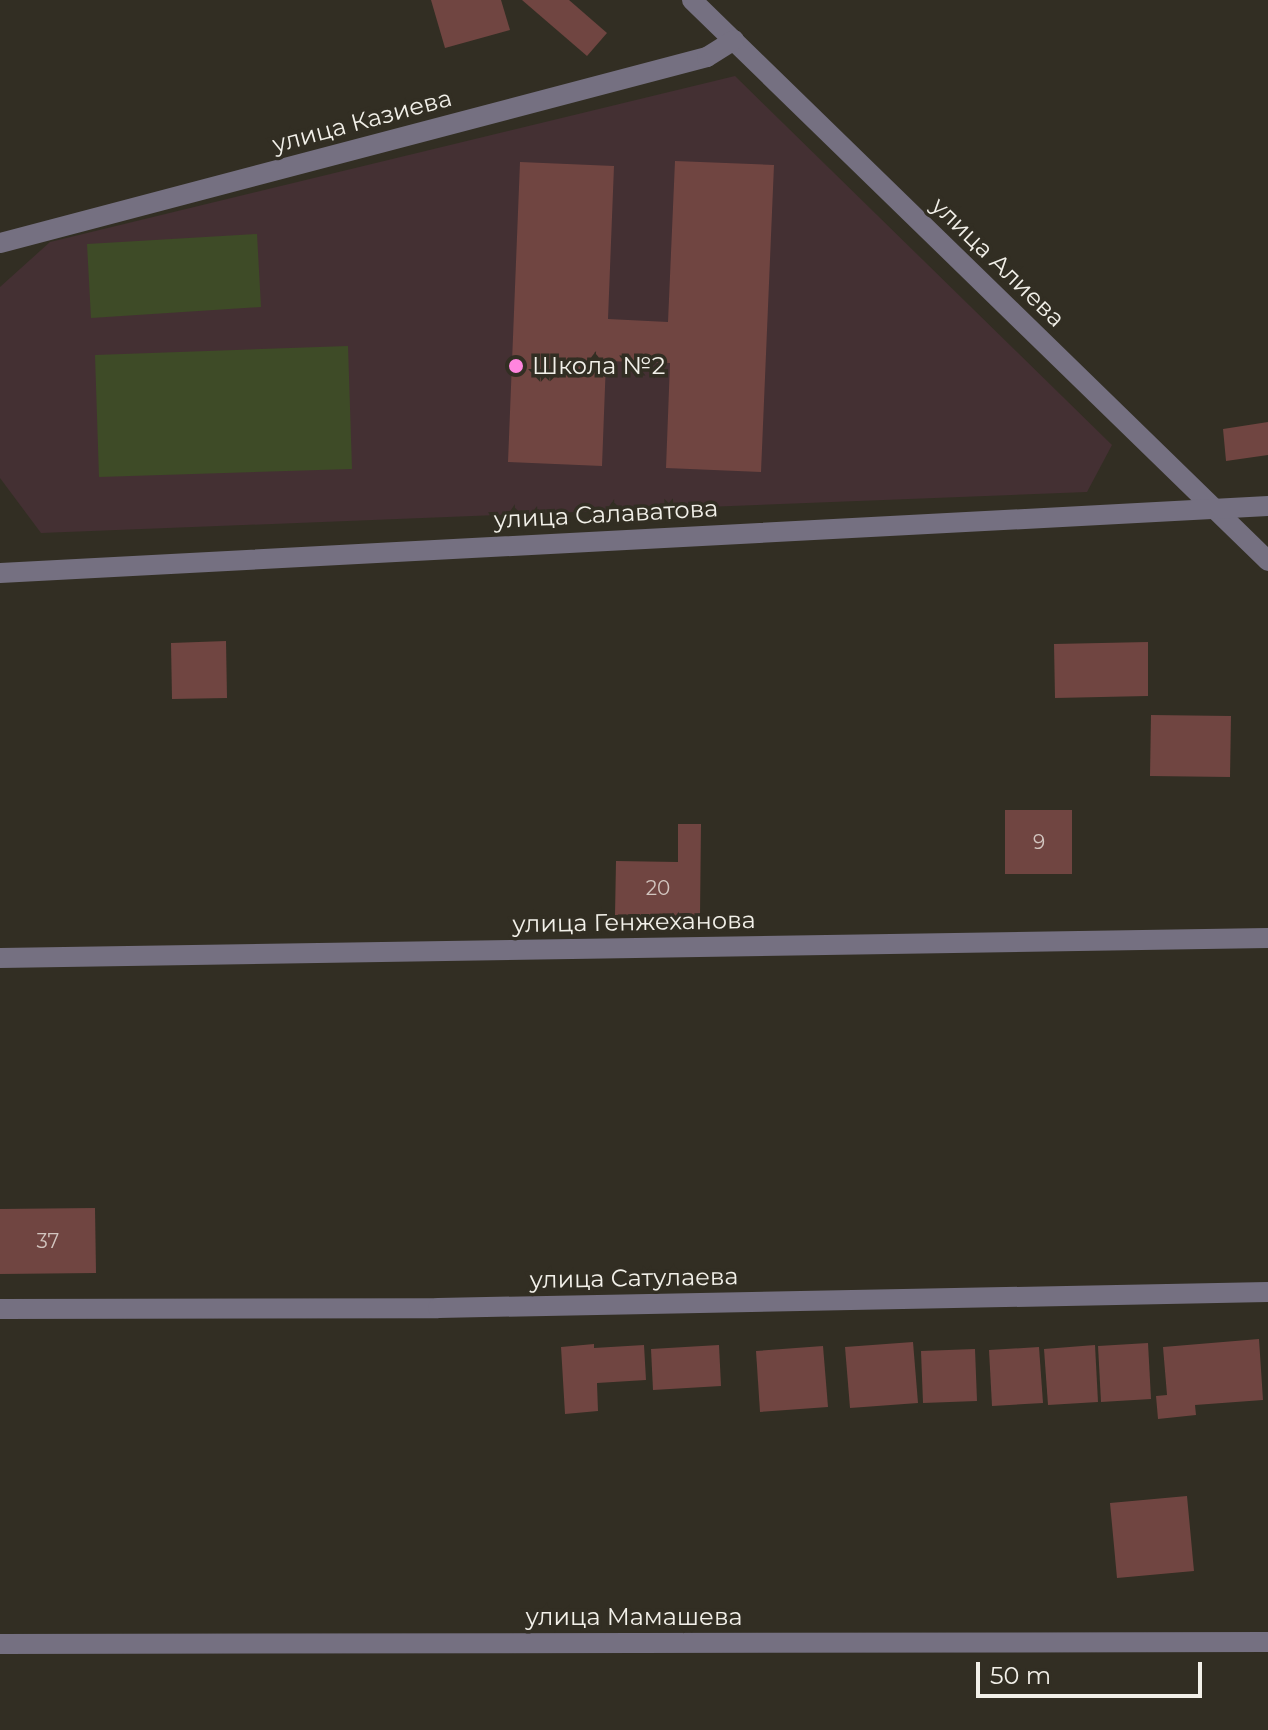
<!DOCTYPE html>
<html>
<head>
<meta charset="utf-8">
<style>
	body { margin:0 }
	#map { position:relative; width:1268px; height:1730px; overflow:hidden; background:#322e23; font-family:Montserrat,sans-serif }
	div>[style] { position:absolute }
	.education>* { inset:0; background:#443033 }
	.green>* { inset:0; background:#3e4b27 }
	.building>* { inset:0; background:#704541 }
	.minor>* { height:20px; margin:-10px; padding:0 10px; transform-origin:10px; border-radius:10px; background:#757081 }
	.dots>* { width:22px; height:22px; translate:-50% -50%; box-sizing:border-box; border:4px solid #322e23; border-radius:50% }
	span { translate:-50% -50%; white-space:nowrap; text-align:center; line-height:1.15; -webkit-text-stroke:7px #322e23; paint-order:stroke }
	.number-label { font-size:20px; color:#d2c5bf }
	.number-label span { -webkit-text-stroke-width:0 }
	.street-label { font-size:24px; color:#f2f0e9 }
	.poi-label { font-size:24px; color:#f2f0e9 }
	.left { translate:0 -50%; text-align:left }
	.scale { position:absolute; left:976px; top:1662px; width:226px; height:36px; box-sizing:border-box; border:4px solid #f2f0e9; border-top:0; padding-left:10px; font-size:24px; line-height:28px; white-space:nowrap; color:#f2f0e9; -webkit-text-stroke:6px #322e23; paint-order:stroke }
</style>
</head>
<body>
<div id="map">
	<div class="education">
		<div style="clip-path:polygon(735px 76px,1112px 445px,1087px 492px,41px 533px,0 478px,0 287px,50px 242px)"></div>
	</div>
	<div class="green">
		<div style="clip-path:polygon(257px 234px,261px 307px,91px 318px,87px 244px)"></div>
		<div style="clip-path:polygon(348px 346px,352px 469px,99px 477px,95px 355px)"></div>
	</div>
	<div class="building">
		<div style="clip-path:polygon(431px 0,501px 0,510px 30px,445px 48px)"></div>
		<div style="clip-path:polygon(522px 0,569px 0,607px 33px,587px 56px)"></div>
		<div style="clip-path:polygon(675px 161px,774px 165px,761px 472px,666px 468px,670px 363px,606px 361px,602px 466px,508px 462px,520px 162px,614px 166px,608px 319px,668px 322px)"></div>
		<div style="clip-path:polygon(1268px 422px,1268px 455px,1226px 461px,1223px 429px)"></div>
		<div style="clip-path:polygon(226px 641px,227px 698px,172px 699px,171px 643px)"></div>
		<div style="clip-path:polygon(1148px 642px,1148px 696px,1055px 698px,1054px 644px)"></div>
		<div style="clip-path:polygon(1151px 715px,1231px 716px,1230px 777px,1150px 776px)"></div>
		<div style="clip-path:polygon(1005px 810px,1072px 810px,1072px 874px,1005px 874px)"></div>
		<div style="clip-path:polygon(678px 824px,701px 824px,700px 916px,615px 915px,616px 861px,678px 862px)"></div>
		<div style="clip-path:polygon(95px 1208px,96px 1273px,0 1274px,0 1209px)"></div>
		<div style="clip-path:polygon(1259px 1339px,1263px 1400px,1195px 1405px,1196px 1415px,1158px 1419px,1156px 1396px,1167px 1395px,1163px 1347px)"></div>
		<div style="clip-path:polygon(913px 1342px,918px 1403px,850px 1408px,845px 1347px)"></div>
		<div style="clip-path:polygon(1148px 1343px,1151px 1399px,1101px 1402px,1098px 1346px)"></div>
		<div style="clip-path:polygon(594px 1344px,594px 1348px,644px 1345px,646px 1380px,597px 1383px,598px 1411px,565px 1414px,561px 1347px)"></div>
		<div style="clip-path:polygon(719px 1345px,721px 1386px,653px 1390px,651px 1349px)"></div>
		<div style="clip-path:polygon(1095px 1345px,1098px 1402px,1048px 1405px,1044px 1349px)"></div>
		<div style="clip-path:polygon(823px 1346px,828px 1407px,760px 1412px,756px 1351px)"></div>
		<div style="clip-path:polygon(1039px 1347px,1043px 1403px,992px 1406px,989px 1350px)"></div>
		<div style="clip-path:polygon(975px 1349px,977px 1401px,923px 1403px,921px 1351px)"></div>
		<div style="clip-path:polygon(1187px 1496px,1194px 1571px,1117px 1578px,1110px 1503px)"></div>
	</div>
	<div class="minor">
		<div style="left:692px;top:0;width:804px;rotate:44.24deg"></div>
		<div style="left:0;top:243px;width:731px;rotate:-14.74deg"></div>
		<div style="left:707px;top:57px;width:32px;rotate:-32deg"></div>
		<div style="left:0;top:573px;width:1270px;rotate:-3.02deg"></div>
		<div style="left:0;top:958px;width:1268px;rotate:-0.9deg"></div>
		<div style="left:0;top:1309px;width:438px;rotate:-0.1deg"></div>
		<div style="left:438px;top:1308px;width:830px;rotate:-1.1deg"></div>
		<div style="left:0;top:1644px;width:1268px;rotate:-0.09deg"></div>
	</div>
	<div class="dots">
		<div style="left:516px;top:366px;background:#ff85de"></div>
	</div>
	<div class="number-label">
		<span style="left:1039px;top:842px">9</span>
		<span style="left:658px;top:888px">20</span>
		<span style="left:48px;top:1241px">37</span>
	</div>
	<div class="street-label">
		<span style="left:362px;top:121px;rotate:-15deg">улица Казиева</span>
		<span style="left:998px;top:262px;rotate:44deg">улица Алиева</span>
		<span style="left:606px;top:514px;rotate:-3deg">улица Салаватова</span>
		<span style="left:634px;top:922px;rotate:-1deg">улица Генжеханова</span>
		<span style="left:634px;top:1278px;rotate:-1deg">улица Сатулаева</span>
		<span style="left:634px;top:1617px">улица Мамашева</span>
	</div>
	<div class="poi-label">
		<span class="left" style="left:532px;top:366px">Школа №2</span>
	</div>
	<div class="scale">50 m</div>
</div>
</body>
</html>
